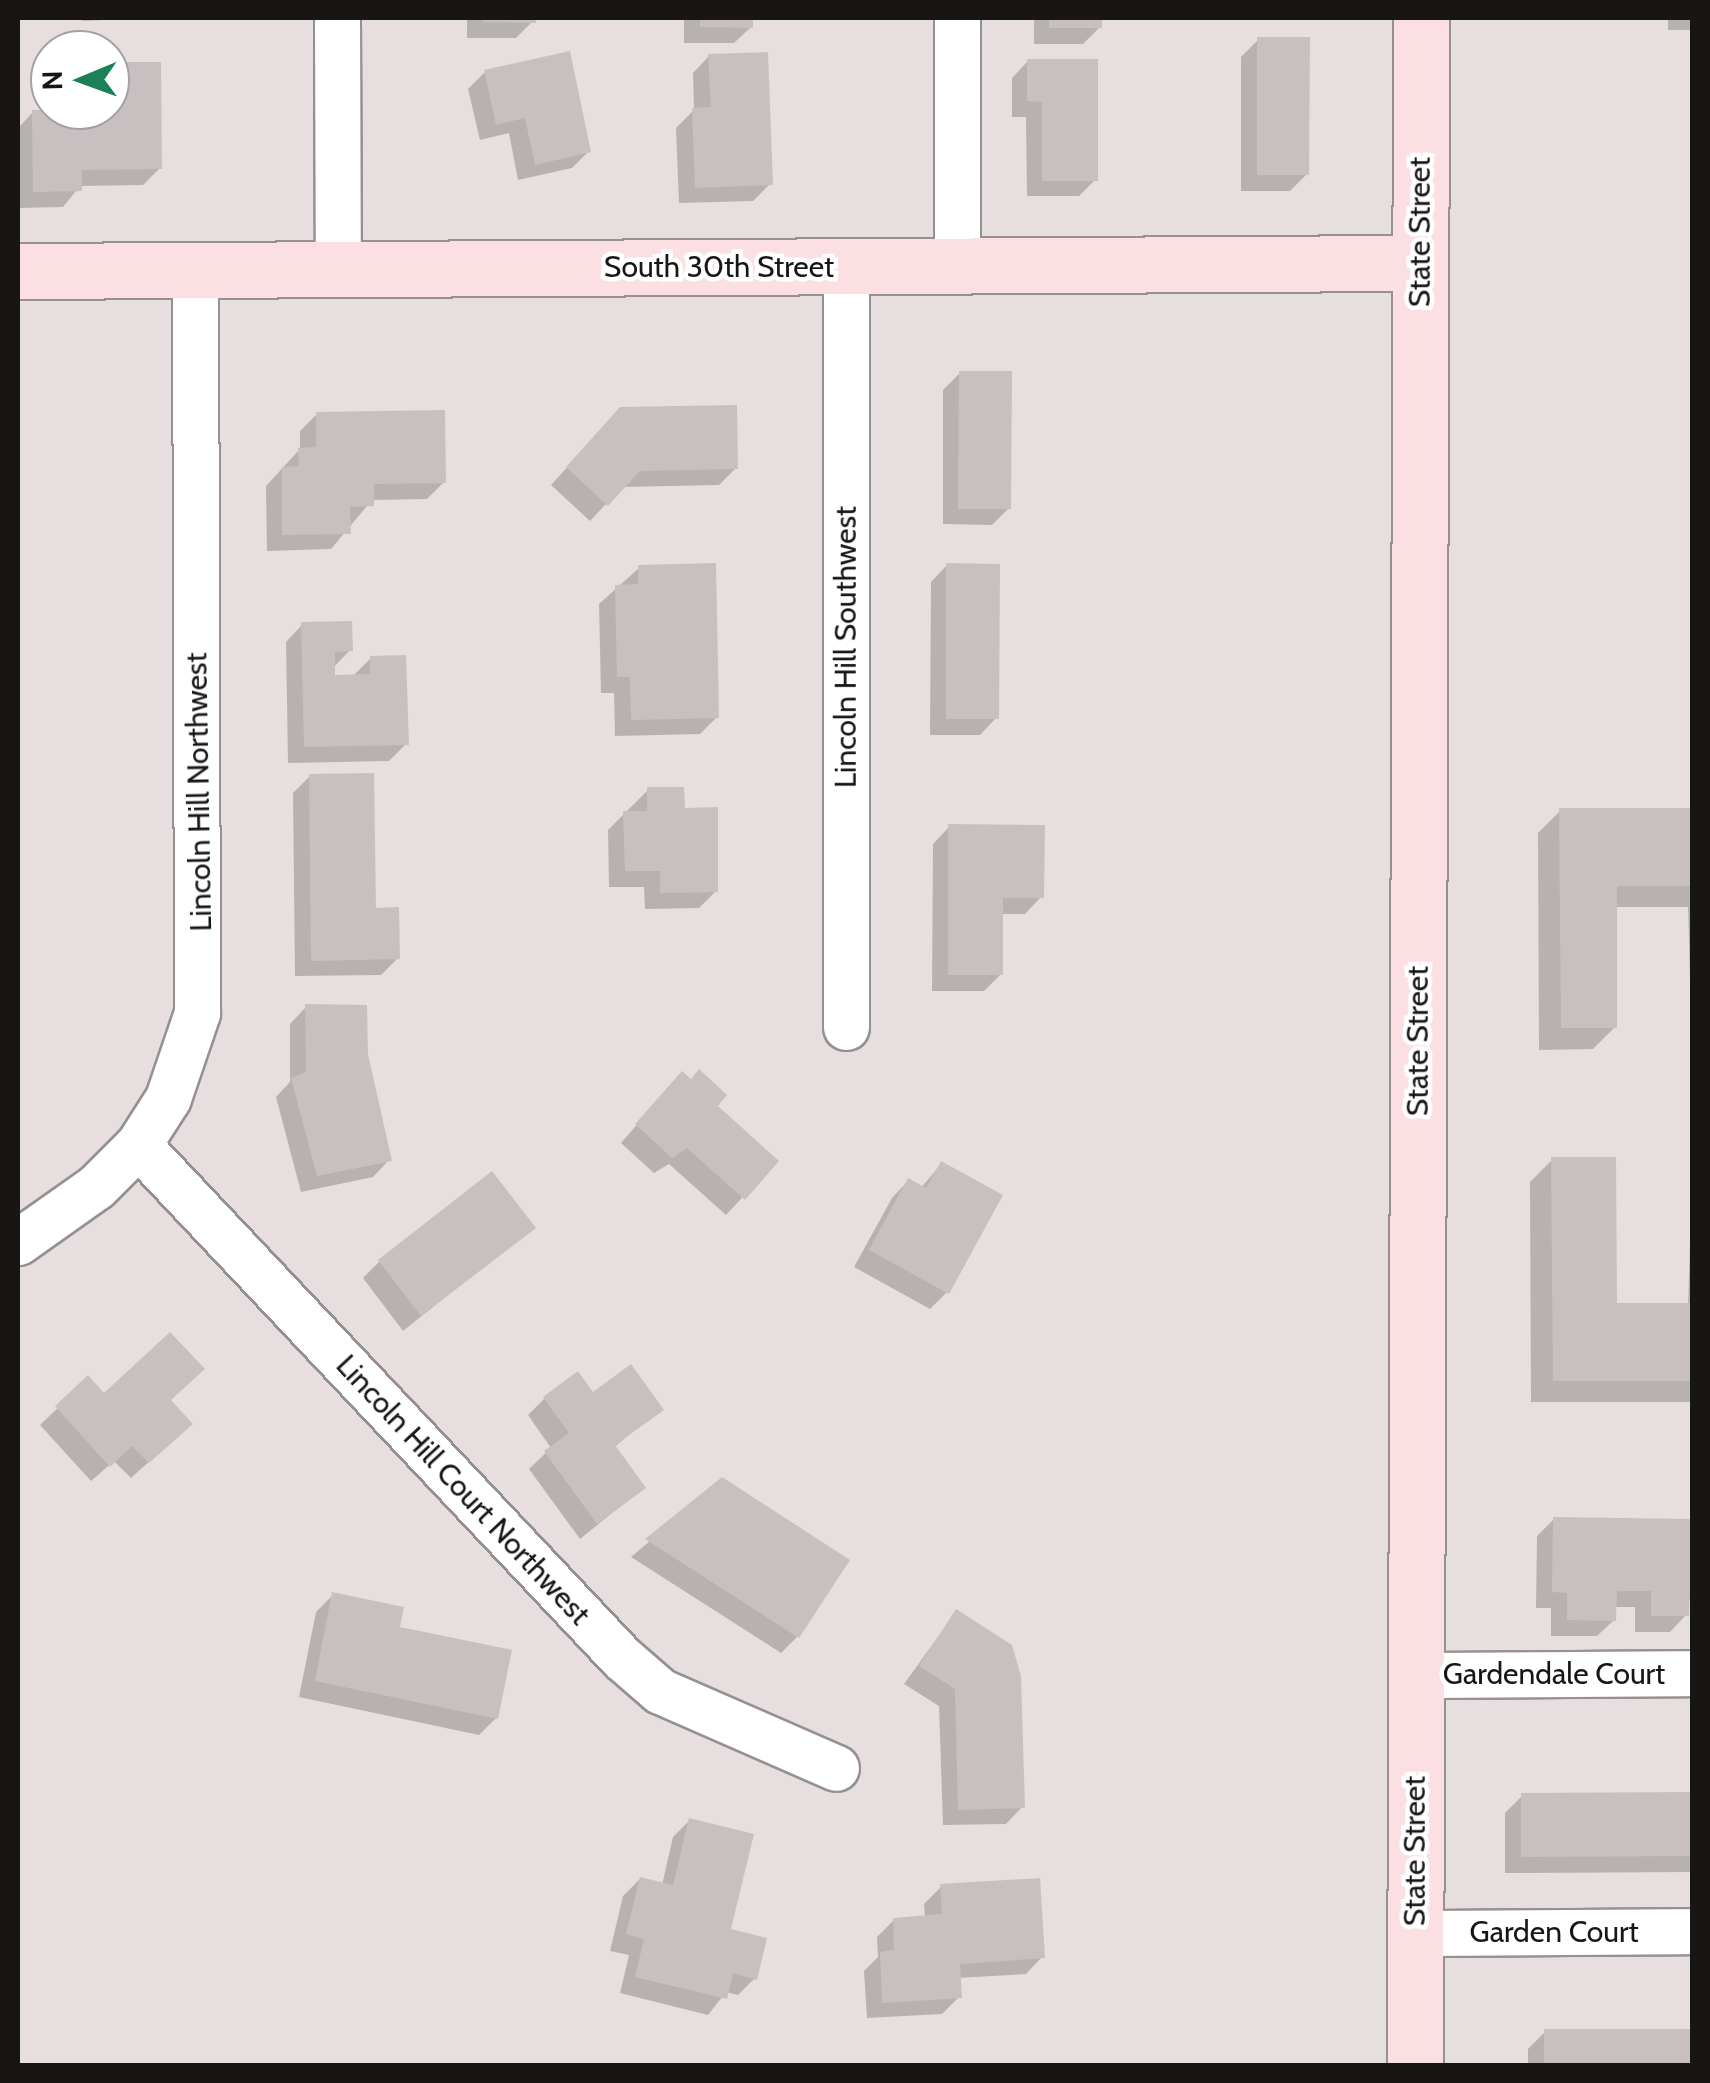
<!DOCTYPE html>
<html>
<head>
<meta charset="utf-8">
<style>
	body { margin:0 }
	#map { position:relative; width:1710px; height:2083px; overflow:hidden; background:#e6dedf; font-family:Cabin,sans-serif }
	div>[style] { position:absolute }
	.shadow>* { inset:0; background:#0003 }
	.building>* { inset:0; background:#c8c0c0 }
	.roads { filter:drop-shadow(2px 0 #979090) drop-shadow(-2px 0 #979090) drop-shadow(0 2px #979090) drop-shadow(0 -2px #979090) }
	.street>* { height:45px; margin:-22.5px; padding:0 22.5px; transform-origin:22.5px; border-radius:22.5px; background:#fff }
	.secondary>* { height:55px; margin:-27.5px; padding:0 27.5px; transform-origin:27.5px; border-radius:27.5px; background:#fcdfe2 }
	span { translate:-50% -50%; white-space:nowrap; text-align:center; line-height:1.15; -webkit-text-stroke:9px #fff; paint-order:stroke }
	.street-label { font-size:30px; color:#181515 }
	.frame { position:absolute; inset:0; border:20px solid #181515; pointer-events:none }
	.north { position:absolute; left:30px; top:30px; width:100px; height:100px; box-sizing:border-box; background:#fff; border:2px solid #a3a1a1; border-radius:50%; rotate:269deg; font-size:28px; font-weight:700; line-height:40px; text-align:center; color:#181515 }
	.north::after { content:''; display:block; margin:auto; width:35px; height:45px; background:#1c8059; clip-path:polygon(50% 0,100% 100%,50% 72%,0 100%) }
</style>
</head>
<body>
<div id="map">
	<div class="shadow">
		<div style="clip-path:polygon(82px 18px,150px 18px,82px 21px)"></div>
		<div style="clip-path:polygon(467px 18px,533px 18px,533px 21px,516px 38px,467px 38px)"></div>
		<div style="clip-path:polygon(684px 18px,751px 18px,751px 27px,734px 43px,684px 43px)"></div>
		<div style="clip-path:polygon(1034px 18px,1100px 18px,1100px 27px,1083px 44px,1034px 44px)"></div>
		<div style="clip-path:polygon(1668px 18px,1692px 18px,1692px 30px,1668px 30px)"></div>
		<div style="clip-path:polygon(1258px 40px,1307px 174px,1290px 191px,1241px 191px,1241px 57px)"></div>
		<div style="clip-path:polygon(709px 56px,770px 184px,753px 201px,679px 203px,676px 128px,694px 110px,693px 73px)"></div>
		<div style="clip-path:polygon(1028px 61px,1095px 180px,1079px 196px,1027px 196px,1026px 117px,1012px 117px,1012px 78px)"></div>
		<div style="clip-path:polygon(110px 65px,160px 168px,143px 185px,80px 186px,63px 207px,18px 208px,18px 128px,33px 112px,110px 110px)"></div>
		<div style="clip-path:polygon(485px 72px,589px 151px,572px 168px,518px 180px,509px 133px,480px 140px,468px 89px)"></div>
		<div style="clip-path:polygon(960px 373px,1009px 508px,992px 525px,943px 524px,943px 390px)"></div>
		<div style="clip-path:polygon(317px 414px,444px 482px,427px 499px,372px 500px,331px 549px,267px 551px,266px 486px,300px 449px,300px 431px)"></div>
		<div style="clip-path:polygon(604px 427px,736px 468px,719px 485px,622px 487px,590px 521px,551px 485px)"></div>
		<div style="clip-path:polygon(947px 565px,996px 718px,980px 735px,930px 735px,931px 582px)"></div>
		<div style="clip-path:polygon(639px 568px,717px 717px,700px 734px,615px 736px,614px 693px,601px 693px,599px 604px)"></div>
		<div style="clip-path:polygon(302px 625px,350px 650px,333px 668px,333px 678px,354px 675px,371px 658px,406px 744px,389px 761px,288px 763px,286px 642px)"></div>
		<div style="clip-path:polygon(310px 776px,398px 958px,381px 975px,295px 976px,293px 793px)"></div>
		<div style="clip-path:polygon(648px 790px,716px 891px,699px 908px,645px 909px,644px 887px,609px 887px,608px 830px)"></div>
		<div style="clip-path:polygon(1692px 810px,1692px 1053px,1688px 907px,1614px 907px,1615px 1027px,1593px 1049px,1539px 1050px,1538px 833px,1560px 811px)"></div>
		<div style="clip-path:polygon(949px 827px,1041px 897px,1025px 914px,1001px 914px,1001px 974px,984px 991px,932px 991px,933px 844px)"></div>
		<div style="clip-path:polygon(306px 1007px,365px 1054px,389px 1160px,373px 1177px,301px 1192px,276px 1097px,290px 1082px,290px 1024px)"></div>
		<div style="clip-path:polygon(666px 1091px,714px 1106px,776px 1161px,726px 1215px,669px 1164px,654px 1173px,621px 1143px)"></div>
		<div style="clip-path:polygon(1552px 1160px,1615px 1306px,1688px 1305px,1692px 1181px,1692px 1402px,1531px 1402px,1530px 1182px)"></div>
		<div style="clip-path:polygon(941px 1164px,947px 1292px,930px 1309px,854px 1267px,892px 1198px,908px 1181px,921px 1188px)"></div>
		<div style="clip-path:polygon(533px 1227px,403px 1331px,363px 1278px,379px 1262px)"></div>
		<div style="clip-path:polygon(88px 1379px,104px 1396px,168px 1401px,173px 1440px,131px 1478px,114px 1461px,91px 1481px,40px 1425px)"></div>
		<div style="clip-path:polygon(592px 1395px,660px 1409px,613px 1448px,643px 1488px,580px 1539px,529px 1469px,551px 1448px,528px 1415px,544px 1399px)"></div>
		<div style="clip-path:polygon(722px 1480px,797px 1637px,781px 1653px,631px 1557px)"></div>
		<div style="clip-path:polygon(1554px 1519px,1692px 1521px,1692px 1600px,1687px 1600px,1686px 1615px,1670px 1632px,1635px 1632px,1635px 1607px,1614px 1607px,1614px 1620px,1597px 1636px,1551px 1636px,1551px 1608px,1536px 1608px,1537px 1536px)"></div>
		<div style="clip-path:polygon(333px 1595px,397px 1629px,496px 1718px,479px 1735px,299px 1697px,316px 1612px)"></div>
		<div style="clip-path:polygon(956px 1612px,1022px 1807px,1006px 1824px,943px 1825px,939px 1706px,904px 1684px)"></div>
		<div style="clip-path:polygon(1692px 1795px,1692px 1872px,1505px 1873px,1505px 1813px,1522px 1796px)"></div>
		<div style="clip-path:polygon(690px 1820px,728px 1931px,755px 1978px,738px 1995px,726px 1992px,708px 2015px,620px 1993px,629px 1955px,610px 1951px,623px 1896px,640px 1879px,662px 1885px,673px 1837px)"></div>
		<div style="clip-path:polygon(941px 1887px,1042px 1957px,1026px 1974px,958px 1978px,959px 1997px,942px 2014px,867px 2018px,864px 1971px,878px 1957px,877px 1937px,894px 1920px,925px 1918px,924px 1904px)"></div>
		<div style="clip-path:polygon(1692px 2031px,1692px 2066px,1528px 2066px,1528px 2049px,1545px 2032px)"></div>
	</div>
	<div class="building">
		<div style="clip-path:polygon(483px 18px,536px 18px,536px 23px,483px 22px)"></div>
		<div style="clip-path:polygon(700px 18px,753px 18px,753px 28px,700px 27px)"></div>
		<div style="clip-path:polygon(1049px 18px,1102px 18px,1102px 28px,1049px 28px)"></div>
		<div style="clip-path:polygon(1257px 37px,1310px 37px,1309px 175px,1257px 175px)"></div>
		<div style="clip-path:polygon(570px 51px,591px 152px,535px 165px,525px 118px,496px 125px,484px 70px)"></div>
		<div style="clip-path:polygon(768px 52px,773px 185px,695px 188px,692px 108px,711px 107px,708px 54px)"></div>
		<div style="clip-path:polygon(1027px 59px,1098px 59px,1098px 181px,1042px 181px,1042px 102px,1027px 101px)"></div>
		<div style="clip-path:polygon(110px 62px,161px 62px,162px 169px,82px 170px,82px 191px,33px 192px,32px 110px,110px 110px)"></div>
		<div style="clip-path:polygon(959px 371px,1012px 371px,1011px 509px,958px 509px)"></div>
		<div style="clip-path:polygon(737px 405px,738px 469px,640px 471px,608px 506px,566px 467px,620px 407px)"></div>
		<div style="clip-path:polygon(445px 410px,446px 483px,374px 484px,374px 506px,350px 507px,351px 534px,282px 535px,282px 467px,299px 466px,298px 448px,316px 447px,316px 412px)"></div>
		<div style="clip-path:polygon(716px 563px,719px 718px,631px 720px,630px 677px,617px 677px,615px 585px,638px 584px,638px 565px)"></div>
		<div style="clip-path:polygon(946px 563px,1000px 564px,999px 719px,946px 719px)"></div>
		<div style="clip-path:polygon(352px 621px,353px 651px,335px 652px,335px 675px,370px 674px,370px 656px,406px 655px,409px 745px,304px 747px,301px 622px)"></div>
		<div style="clip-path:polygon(374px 773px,376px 908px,399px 907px,400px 959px,311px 961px,309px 774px)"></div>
		<div style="clip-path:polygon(647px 787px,684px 787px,685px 808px,718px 807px,718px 892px,660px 893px,660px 871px,625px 871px,623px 811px,647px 811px)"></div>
		<div style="clip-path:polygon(1559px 808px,1692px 808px,1692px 886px,1617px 886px,1617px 1028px,1561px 1028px)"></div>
		<div style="clip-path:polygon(948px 824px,1045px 825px,1044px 898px,1003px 898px,1003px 975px,948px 975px)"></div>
		<div style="clip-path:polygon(305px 1004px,367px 1005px,368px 1054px,392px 1161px,317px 1176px,291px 1078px,306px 1072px)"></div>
		<div style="clip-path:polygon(699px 1069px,727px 1095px,718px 1106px,779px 1161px,745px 1200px,687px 1148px,672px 1158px,635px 1124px,682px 1071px,691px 1079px)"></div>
		<div style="clip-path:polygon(1551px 1157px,1616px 1157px,1617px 1303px,1692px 1303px,1692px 1381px,1553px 1381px)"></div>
		<div style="clip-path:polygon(941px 1161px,1003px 1195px,949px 1294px,869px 1250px,908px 1178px,926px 1188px)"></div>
		<div style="clip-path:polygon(492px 1171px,536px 1228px,421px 1316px,378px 1260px)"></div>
		<div style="clip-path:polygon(170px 1332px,205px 1369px,171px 1400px,193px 1424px,149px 1463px,132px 1446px,110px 1467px,55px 1406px,88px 1375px,104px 1393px)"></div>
		<div style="clip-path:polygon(631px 1364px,664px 1410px,615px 1445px,646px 1488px,597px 1524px,544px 1451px,569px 1433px,543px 1397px,578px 1371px,593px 1392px)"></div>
		<div style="clip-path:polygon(722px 1477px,850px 1560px,799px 1638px,645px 1539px)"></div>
		<div style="clip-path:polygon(1553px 1517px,1692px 1519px,1689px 1616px,1651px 1616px,1651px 1591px,1617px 1591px,1616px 1621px,1567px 1620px,1567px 1593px,1552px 1592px)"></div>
		<div style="clip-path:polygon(332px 1592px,404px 1607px,400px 1627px,512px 1650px,498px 1719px,315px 1681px)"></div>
		<div style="clip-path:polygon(956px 1609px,1012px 1645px,1021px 1676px,1025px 1808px,958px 1810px,955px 1689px,919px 1666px)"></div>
		<div style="clip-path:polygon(1692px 1792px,1692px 1856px,1521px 1857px,1521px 1793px)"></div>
		<div style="clip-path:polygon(689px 1818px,754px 1834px,731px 1929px,767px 1938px,757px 1980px,733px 1973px,727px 1999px,635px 1977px,644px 1939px,626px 1934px,640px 1877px,673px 1885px)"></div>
		<div style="clip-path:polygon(1040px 1878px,1045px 1958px,960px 1964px,962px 1998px,882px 2003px,880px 1952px,894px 1950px,893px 1918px,942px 1914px,940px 1884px)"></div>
		<div style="clip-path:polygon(1544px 2029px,1692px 2029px,1692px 2066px,1544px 2066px)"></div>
	</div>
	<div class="roads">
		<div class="street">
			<div style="left:337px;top:18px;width:251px;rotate:89.8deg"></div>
			<div style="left:957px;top:266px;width:248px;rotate:-90deg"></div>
			<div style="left:846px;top:267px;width:760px;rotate:90deg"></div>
			<div style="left:138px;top:1145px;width:705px;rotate:46.67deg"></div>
			<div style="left:622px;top:1658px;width:50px;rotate:41deg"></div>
			<div style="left:660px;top:1691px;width:192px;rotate:23.6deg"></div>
			<div style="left:18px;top:1242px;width:95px;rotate:-35.2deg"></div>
			<div style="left:96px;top:1187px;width:59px;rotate:-45deg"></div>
			<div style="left:138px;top:1145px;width:56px;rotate:-57.4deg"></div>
			<div style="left:168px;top:1098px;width:90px;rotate:-71.2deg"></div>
			<div style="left:197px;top:1013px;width:743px;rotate:-90.15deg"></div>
			<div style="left:1416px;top:1675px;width:276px;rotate:-0.4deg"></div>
			<div style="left:1415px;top:1933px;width:277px;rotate:-0.4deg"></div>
		</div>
		<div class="secondary">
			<div style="left:18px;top:271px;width:1402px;rotate:-0.33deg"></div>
			<div style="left:1415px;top:2066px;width:2048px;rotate:-89.83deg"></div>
		</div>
	</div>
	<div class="street-label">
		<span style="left:1420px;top:232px;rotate:-90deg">State Street</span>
		<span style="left:719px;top:267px">South 30th Street</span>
		<span style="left:846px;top:647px;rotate:-90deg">Lincoln Hill Southwest</span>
		<span style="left:199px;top:792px;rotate:-91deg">Lincoln Hill Northwest</span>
		<span style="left:1418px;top:1041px;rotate:-90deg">State Street</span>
		<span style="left:463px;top:1490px;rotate:47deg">Lincoln Hill Court Northwest</span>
		<span style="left:1554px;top:1674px">Gardendale Court</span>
		<span style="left:1415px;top:1851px;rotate:-90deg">State Street</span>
		<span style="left:1554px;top:1932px">Garden Court</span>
	</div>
	<div class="frame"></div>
	<div class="north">N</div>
</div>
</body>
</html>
